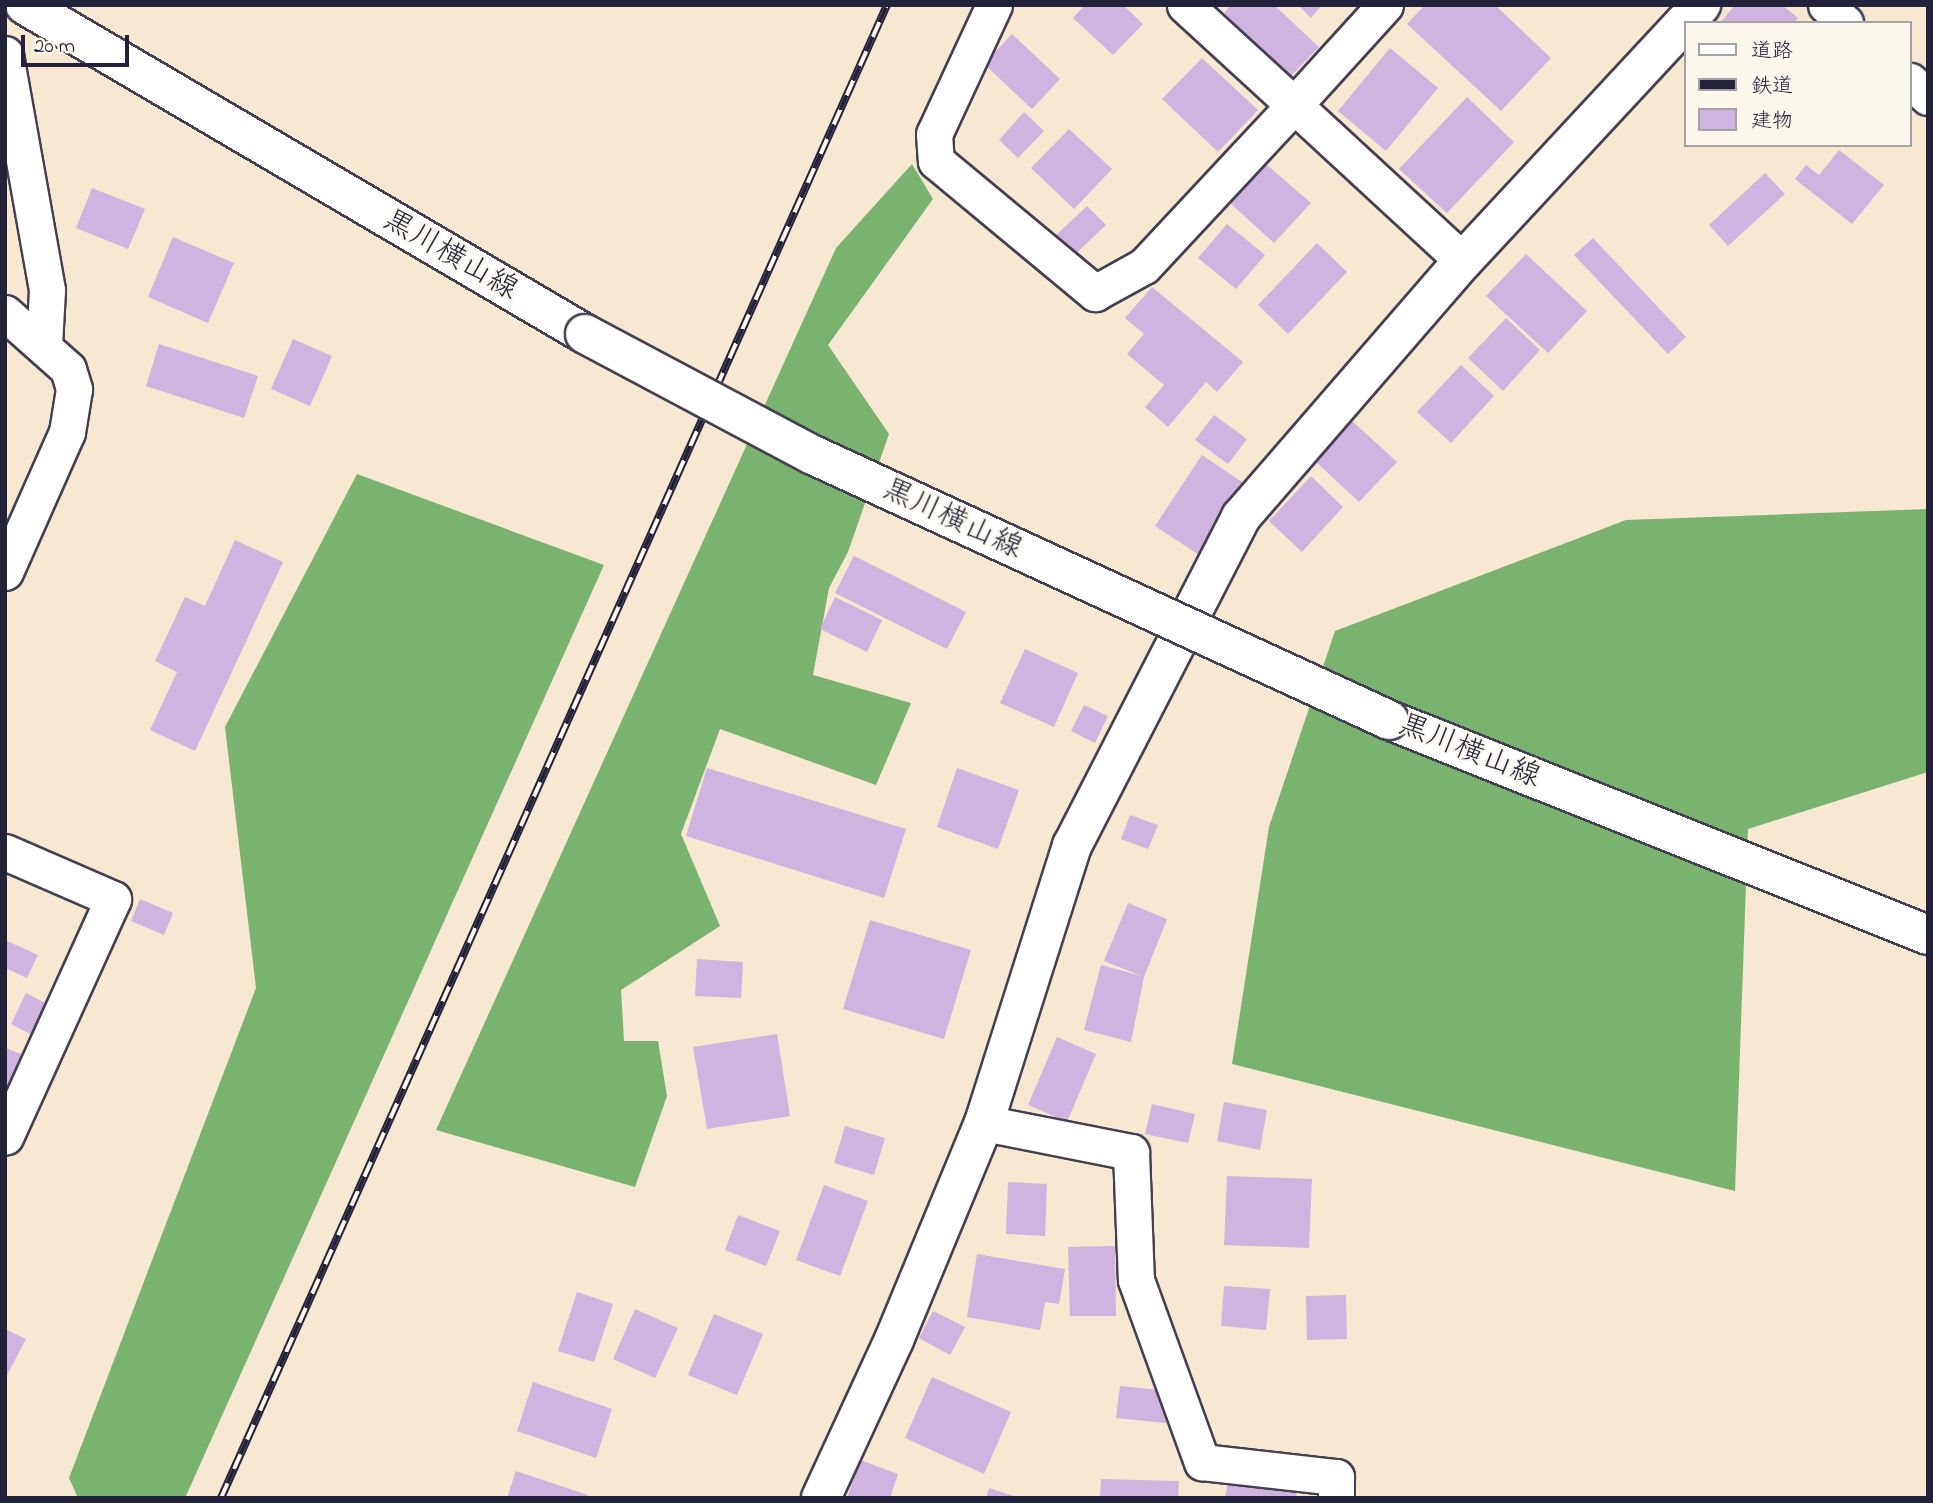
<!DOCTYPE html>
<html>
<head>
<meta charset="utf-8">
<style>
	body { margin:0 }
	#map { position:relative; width:1933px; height:1503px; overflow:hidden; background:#f6e8d1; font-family:"Indie Flower","Klee One",sans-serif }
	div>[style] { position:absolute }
	.forest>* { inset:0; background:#7ab26f }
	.building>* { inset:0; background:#cfb4e1 }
	.roads { filter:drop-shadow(2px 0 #424052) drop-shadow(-2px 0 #424052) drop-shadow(0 2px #424052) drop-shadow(0 -2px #424052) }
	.street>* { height:35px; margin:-17.5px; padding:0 17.5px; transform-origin:17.5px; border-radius:17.5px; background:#fff }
	.secondary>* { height:38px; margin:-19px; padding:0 19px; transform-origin:19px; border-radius:19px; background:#fff }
	.rail>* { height:8px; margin-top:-4px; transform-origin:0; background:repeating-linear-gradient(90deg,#fbf7ec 0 16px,#22223b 0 32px); box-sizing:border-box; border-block:2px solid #22223b }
	.bridges { filter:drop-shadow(2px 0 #424052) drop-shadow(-2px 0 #424052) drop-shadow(0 2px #424052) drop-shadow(0 -2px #424052) }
	.secondary-bridge>* { height:38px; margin:-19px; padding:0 19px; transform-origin:19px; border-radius:19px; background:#fff }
	span { translate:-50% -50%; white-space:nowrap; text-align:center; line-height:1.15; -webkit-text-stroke:5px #fbf7ec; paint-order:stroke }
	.street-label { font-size:30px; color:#22223b }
	.frame { position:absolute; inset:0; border:7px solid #22223b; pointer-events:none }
	.legend { position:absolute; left:1684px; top:21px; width:228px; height:126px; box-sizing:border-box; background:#fbf7ec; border:2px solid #a4a2a5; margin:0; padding:9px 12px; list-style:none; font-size:21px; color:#22223b }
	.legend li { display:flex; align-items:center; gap:14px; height:35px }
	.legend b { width:35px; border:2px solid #a4a2a5 }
	.scale { position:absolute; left:21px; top:35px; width:108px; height:32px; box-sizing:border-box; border:4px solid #22223b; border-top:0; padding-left:9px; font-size:21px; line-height:24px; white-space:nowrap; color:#22223b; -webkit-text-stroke:5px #fbf7ec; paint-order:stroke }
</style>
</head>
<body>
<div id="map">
	<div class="forest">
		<div style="clip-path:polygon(912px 164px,933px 199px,828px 345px,889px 434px,848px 552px,829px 588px,813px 675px,911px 703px,876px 785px,720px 729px,681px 834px,720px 926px,621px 990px,624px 1041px,658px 1041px,667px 1096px,635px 1187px,436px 1130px,836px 248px)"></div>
		<div style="clip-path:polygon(357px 474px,604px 565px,185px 1498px,78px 1498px,69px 1478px,256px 988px,225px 727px)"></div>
		<div style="clip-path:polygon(1928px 509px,1928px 772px,1748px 829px,1735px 1191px,1232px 1064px,1269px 827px,1335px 631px,1626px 520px)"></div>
	</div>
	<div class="building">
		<div style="clip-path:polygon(1085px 5px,1123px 5px,1143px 24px,1113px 55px,1073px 18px)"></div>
		<div style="clip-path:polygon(1231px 5px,1274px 5px,1319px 47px,1291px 76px,1224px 13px)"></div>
		<div style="clip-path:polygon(1298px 5px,1322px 5px,1311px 18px)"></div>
		<div style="clip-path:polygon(1425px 5px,1495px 5px,1551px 58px,1501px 111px,1407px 24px)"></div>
		<div style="clip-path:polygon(1735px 5px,1782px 5px,1798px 18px,1794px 23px,1720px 23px)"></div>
		<div style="clip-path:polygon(1012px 34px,1060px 79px,1032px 109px,984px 64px)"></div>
		<div style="clip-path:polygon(1390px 48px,1438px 88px,1386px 151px,1338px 111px)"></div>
		<div style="clip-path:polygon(1202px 58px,1258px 110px,1218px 152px,1162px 99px)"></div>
		<div style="clip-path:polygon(1467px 97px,1514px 142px,1447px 213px,1399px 169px)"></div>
		<div style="clip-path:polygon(1024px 112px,1044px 131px,1018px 158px,999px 140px)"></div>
		<div style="clip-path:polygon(1069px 129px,1112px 169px,1074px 209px,1031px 168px)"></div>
		<div style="clip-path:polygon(1839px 150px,1884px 185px,1852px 224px,1795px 179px,1806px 165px,1819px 175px)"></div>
		<div style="clip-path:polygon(1266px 164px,1311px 203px,1274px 243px,1230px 203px)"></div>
		<div style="clip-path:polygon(1765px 173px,1785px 194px,1728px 246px,1709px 225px)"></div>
		<div style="clip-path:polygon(92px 188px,145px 209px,128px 249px,76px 228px)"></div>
		<div style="clip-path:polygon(1087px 206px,1106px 225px,1071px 258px,1053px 238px)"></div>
		<div style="clip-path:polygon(1227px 224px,1265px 255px,1236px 289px,1198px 258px)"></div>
		<div style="clip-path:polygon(173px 237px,234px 263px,208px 323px,148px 297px)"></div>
		<div style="clip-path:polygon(1593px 238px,1686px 337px,1668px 354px,1574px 255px)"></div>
		<div style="clip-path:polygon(1317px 243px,1347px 272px,1288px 334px,1258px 305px)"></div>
		<div style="clip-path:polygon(1526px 254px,1587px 311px,1548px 353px,1486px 296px)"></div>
		<div style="clip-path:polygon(1152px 287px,1243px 362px,1217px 392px,1206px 382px,1168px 427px,1145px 407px,1164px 385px,1127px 354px,1144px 334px,1125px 318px)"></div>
		<div style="clip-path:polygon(1506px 318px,1540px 350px,1503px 391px,1468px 358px)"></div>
		<div style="clip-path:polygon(293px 339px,332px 356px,310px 406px,271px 389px)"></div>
		<div style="clip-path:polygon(159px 344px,258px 376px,244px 418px,146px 386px)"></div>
		<div style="clip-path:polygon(1461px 365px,1494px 396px,1451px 443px,1417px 412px)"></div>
		<div style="clip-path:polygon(1214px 415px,1247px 439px,1228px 464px,1195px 440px)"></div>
		<div style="clip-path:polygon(1351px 420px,1397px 462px,1359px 502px,1314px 460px)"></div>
		<div style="clip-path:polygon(1202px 455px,1245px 484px,1199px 555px,1155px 526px)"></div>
		<div style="clip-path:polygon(1311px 476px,1343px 507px,1302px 552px,1269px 521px)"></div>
		<div style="clip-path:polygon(235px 540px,283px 562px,195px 751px,150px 730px,177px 672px,155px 661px,185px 597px,205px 606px)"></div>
		<div style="clip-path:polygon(854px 556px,966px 612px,947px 649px,835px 593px)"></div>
		<div style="clip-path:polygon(835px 597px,882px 620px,867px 652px,820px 629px)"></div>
		<div style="clip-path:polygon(1025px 649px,1078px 673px,1054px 727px,1000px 703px)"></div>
		<div style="clip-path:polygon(1084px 705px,1108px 716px,1095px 743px,1071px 731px)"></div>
		<div style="clip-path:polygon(707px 768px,906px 829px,884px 898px,686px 836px)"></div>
		<div style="clip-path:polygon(957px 768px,1019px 790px,998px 849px,937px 827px)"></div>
		<div style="clip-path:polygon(1130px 815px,1158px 825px,1148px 849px,1121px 839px)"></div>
		<div style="clip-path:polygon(140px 899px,173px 913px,164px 935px,131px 921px)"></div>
		<div style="clip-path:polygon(1128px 903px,1167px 919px,1144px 977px,1131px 1042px,1084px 1030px,1101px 965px,1142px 976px,1104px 961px)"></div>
		<div style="clip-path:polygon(870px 920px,971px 950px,944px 1039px,843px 1009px)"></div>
		<div style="clip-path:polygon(5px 940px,38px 955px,27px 978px,5px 968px)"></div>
		<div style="clip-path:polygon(697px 959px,743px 962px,741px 998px,695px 996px)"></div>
		<div style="clip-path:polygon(26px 993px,51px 1006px,36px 1037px,11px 1024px)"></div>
		<div style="clip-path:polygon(777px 1034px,790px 1116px,707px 1129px,693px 1047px)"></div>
		<div style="clip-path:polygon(1057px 1037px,1096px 1054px,1067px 1122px,1028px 1105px)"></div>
		<div style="clip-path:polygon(5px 1048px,29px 1057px,17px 1090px,5px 1085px)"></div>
		<div style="clip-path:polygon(1224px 1102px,1267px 1110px,1260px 1150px,1217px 1141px)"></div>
		<div style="clip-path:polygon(1152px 1104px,1195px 1114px,1188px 1143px,1145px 1134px)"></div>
		<div style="clip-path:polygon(845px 1126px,885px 1138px,874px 1175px,834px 1163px)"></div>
		<div style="clip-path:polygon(1227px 1176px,1312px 1179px,1309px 1248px,1224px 1245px)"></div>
		<div style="clip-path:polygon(1008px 1182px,1047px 1184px,1045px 1236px,1006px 1234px)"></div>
		<div style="clip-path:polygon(824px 1185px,868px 1201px,840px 1276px,796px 1260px)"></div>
		<div style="clip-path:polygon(738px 1215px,780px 1231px,766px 1266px,725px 1250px)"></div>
		<div style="clip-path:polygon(1115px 1246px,1116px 1316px,1070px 1316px,1068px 1247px)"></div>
		<div style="clip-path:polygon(977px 1254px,1065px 1269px,1059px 1304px,1045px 1302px,1040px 1330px,967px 1317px)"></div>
		<div style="clip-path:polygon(1224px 1286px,1270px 1289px,1266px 1330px,1221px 1326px)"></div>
		<div style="clip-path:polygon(577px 1292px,613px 1304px,594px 1362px,558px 1351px)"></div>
		<div style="clip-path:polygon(1346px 1295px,1347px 1339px,1307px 1340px,1306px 1296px)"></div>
		<div style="clip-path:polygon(635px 1309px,678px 1328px,655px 1378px,613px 1359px)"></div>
		<div style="clip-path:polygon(933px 1311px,965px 1327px,950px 1355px,919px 1338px)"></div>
		<div style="clip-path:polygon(714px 1314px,763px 1334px,737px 1395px,688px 1375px)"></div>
		<div style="clip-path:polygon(5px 1329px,26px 1339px,5px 1379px)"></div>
		<div style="clip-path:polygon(932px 1377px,1011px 1412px,984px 1474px,905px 1438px)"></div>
		<div style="clip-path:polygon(533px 1382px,612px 1409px,596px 1458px,517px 1431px)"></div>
		<div style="clip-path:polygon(1120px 1386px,1170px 1391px,1166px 1423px,1116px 1418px)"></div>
		<div style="clip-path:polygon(860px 1460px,898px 1474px,890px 1498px,847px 1498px)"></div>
		<div style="clip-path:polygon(516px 1471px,588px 1495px,587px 1498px,507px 1498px)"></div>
		<div style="clip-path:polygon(1229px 1477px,1297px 1489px,1296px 1498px,1225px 1498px)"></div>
		<div style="clip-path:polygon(1101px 1479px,1179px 1481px,1178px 1498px,1100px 1498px)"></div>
		<div style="clip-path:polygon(989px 1488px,1017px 1497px,1017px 1498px,986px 1498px)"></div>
	</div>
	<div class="roads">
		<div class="street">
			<div style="left:994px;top:5px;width:142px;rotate:114.9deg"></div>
			<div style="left:934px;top:134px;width:27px;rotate:86deg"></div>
			<div style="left:936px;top:161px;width:207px;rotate:39.7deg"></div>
			<div style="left:1095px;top:293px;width:56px;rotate:-28.9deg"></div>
			<div style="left:1144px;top:266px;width:220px;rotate:-47deg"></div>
			<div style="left:1294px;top:105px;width:148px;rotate:-137.5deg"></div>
			<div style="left:1385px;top:5px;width:135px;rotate:132.3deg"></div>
			<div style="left:1294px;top:105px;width:230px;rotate:42.7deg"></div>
			<div style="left:1826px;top:5px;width:26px;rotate:43deg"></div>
			<div style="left:5px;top:54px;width:240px;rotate:79.9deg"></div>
			<div style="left:47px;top:290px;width:56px;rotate:93.1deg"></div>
			<div style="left:1910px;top:81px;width:24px;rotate:42deg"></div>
			<div style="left:5px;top:313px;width:84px;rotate:41.6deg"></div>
			<div style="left:68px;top:369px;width:21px;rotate:73deg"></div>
			<div style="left:74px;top:389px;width:44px;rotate:99.2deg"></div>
			<div style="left:67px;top:432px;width:153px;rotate:113.9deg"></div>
			<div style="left:5px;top:852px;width:118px;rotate:23.5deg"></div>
			<div style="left:113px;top:899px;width:261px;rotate:114.4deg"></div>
			<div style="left:984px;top:1123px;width:150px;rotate:11.2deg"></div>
			<div style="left:1131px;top:1152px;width:128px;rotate:87.8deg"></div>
			<div style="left:1136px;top:1280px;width:194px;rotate:70.1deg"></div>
			<div style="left:1202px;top:1462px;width:135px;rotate:6.4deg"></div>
			<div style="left:1336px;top:1477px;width:21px;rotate:90deg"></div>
		</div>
		<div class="secondary">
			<div style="left:25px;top:5px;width:649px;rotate:30.43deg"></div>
			<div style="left:1389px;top:720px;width:580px;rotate:21.75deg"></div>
			<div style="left:821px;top:1498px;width:174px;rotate:-65.2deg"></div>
			<div style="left:894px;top:1340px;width:235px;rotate:-67.5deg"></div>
			<div style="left:984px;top:1123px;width:291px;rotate:-72.4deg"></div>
			<div style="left:1072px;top:846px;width:370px;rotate:-62.8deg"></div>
			<div style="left:1241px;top:517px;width:339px;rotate:-49.1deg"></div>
			<div style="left:1463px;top:261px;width:350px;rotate:-47.1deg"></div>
		</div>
	</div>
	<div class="rail">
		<div style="left:221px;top:1498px;width:1635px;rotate:-65.96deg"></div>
	</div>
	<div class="bridges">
		<div class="secondary-bridge">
			<div style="left:585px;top:334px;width:258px;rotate:28deg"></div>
			<div style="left:813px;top:455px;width:634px;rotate:24.71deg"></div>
		</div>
	</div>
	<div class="street-label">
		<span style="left:450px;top:256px;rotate:30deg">黒川横山線</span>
		<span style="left:952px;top:520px;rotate:25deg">黒川横山線</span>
		<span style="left:1469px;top:752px;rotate:22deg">黒川横山線</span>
	</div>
	<div class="frame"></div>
	<ul class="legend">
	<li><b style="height:9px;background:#fff"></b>道路</li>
	<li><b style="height:9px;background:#22223b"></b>鉄道</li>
	<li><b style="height:19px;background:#cfb4e1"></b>建物</li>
	</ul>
	<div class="scale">20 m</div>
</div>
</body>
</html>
